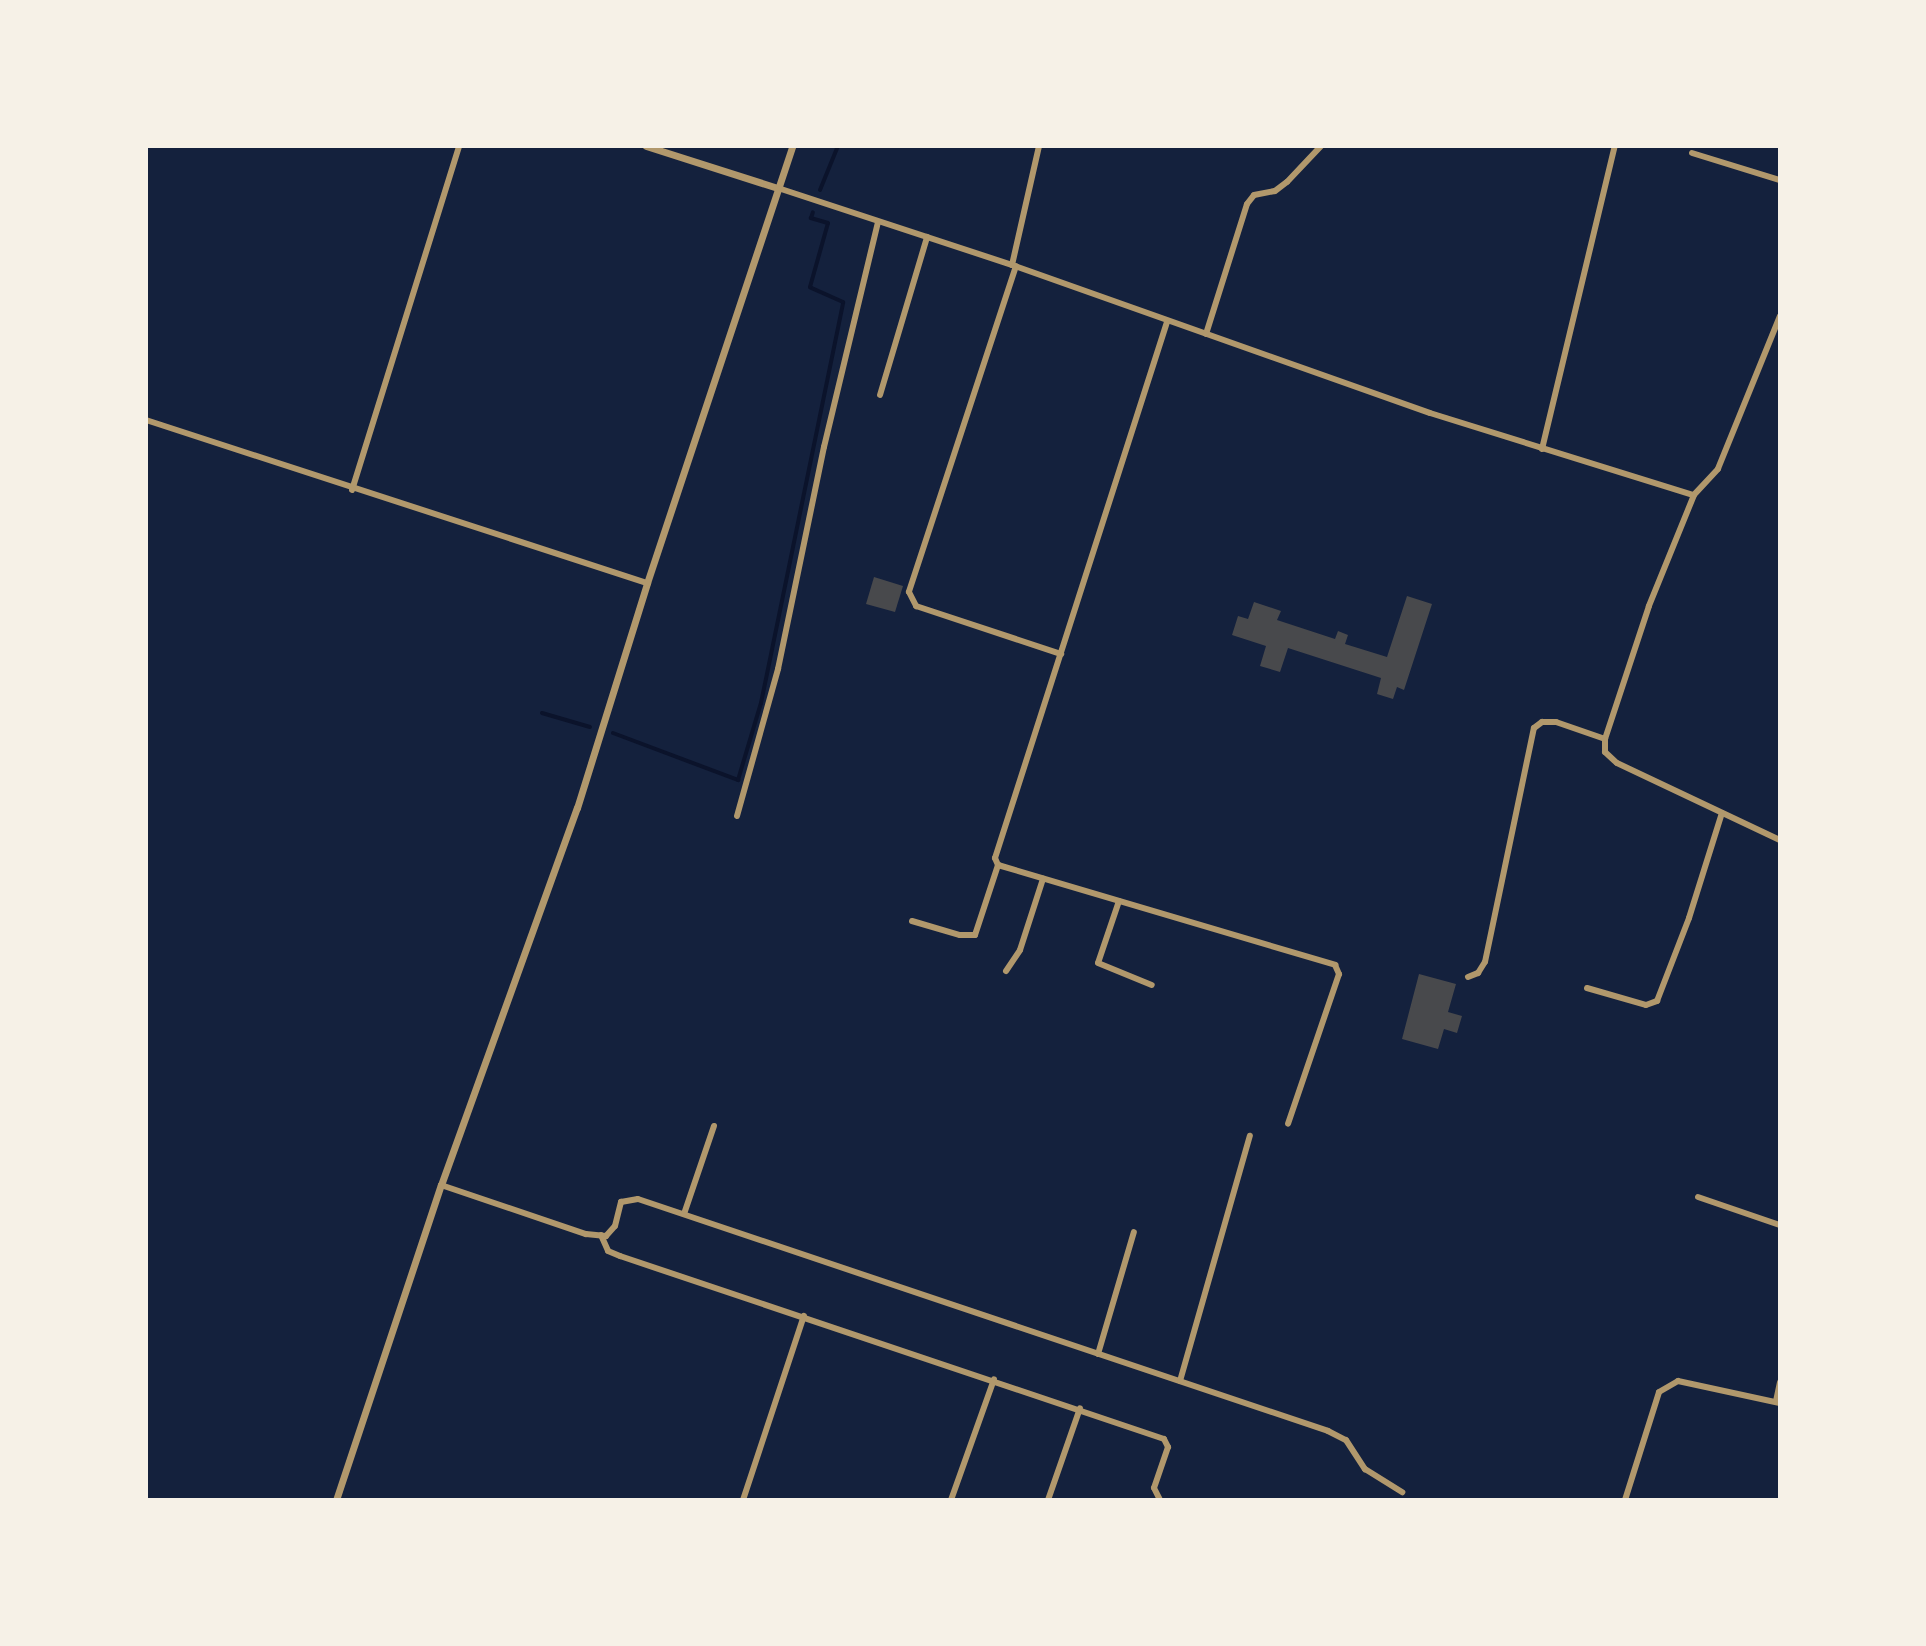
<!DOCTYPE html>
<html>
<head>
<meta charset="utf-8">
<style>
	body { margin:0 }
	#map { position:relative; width:1926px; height:1646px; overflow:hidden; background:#14213d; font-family:Barlow,sans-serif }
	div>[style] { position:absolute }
	.stream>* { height:4px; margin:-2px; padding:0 2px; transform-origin:2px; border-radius:2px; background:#0b132b }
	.building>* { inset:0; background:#48494c }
	.minor>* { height:6px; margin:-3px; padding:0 3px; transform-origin:3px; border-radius:3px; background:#b1986c }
	.tertiary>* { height:7px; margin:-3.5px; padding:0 3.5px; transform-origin:3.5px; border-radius:3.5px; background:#b1986c }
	span { translate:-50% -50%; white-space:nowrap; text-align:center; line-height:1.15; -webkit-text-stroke:6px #f6f1e7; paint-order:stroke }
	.frame { position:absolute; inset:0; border:148px solid #f6f1e7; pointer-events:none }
</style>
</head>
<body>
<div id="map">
	<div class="stream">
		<div style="left:820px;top:190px;width:48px;rotate:-67.8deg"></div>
		<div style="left:542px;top:713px;width:50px;rotate:16.3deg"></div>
		<div style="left:613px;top:733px;width:134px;rotate:20.6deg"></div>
		<div style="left:738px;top:780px;width:80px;rotate:-73.4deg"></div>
		<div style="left:761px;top:703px;width:409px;rotate:-78.4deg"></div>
		<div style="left:843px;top:302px;width:36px;rotate:-156deg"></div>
		<div style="left:810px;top:287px;width:66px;rotate:-74.3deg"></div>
		<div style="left:828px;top:223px;width:18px;rotate:-164deg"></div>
		<div style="left:811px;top:218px;width:6px;rotate:-72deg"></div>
	</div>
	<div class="building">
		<div style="clip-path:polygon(874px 577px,903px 586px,895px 612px,866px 604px)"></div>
		<div style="clip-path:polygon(1407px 596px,1432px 604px,1404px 690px,1397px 687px,1393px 699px,1377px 694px,1381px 678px,1288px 648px,1280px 672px,1260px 666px,1266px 646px,1232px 635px,1238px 616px,1248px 619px,1254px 602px,1281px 611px,1277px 620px,1335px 639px,1338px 631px,1348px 635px,1345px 644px,1387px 657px)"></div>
		<div style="clip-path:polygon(1419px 974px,1456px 984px,1448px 1012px,1462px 1016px,1457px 1033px,1444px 1029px,1438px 1049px,1402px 1039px)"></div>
	</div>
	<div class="minor">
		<div style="left:1692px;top:153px;width:92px;rotate:17.1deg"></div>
		<div style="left:778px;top:188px;width:246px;rotate:18.2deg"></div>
		<div style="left:1012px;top:265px;width:443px;rotate:19.5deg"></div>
		<div style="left:1430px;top:413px;width:276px;rotate:17.3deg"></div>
		<div style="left:1012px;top:265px;width:122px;rotate:-77.2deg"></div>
		<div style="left:1016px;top:266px;width:343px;rotate:108.2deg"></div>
		<div style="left:909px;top:592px;width:16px;rotate:63deg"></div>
		<div style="left:916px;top:606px;width:153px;rotate:18.3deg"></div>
		<div style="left:1780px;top:316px;width:165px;rotate:112.1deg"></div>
		<div style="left:1718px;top:469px;width:35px;rotate:133deg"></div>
		<div style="left:1694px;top:495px;width:120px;rotate:112.1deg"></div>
		<div style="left:1649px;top:606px;width:140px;rotate:108.3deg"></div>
		<div style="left:1605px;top:739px;width:13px;rotate:90deg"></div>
		<div style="left:1605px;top:752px;width:16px;rotate:43deg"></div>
		<div style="left:1617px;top:763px;width:180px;rotate:25.3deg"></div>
		<div style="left:1167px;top:322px;width:563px;rotate:107.79deg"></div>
		<div style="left:995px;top:858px;width:8px;rotate:67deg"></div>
		<div style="left:998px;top:865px;width:352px;rotate:16.5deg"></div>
		<div style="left:1335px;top:965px;width:10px;rotate:66deg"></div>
		<div style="left:1339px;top:974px;width:158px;rotate:108.8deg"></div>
		<div style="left:1206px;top:334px;width:136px;rotate:-72.5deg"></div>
		<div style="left:1247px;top:204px;width:11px;rotate:-52deg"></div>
		<div style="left:1254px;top:195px;width:21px;rotate:-11deg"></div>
		<div style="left:1275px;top:191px;width:15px;rotate:-37deg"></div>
		<div style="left:1287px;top:182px;width:50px;rotate:-46.6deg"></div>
		<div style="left:880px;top:395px;width:165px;rotate:-73.4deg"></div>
		<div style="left:146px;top:420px;width:527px;rotate:18.02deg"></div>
		<div style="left:1542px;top:449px;width:312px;rotate:-76.5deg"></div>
		<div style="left:352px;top:490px;width:360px;rotate:-72.7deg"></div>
		<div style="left:737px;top:816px;width:153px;rotate:-74.4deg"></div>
		<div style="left:778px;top:669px;width:227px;rotate:-78.3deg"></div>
		<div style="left:824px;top:447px;width:231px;rotate:-76.5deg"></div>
		<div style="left:1119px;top:901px;width:65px;rotate:108.7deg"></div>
		<div style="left:1098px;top:963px;width:58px;rotate:22.2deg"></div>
		<div style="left:912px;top:921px;width:50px;rotate:16.3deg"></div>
		<div style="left:960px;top:935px;width:15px"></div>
		<div style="left:975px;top:935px;width:74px;rotate:-71.8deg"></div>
		<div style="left:1006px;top:971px;width:25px;rotate:-56deg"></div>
		<div style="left:1020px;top:950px;width:75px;rotate:-72.1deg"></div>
		<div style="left:1468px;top:977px;width:11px;rotate:-22deg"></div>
		<div style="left:1478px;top:973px;width:13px;rotate:-58deg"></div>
		<div style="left:1485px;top:962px;width:239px;rotate:-78.2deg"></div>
		<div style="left:1534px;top:728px;width:10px;rotate:-37deg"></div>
		<div style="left:1542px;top:722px;width:14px"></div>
		<div style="left:1556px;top:722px;width:52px;rotate:19.1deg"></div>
		<div style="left:1587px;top:988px;width:61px;rotate:16.1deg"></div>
		<div style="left:1646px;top:1005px;width:12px;rotate:-20deg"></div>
		<div style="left:1657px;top:1001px;width:89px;rotate:-68.9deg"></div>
		<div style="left:1689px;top:918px;width:110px;rotate:-72.6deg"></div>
		<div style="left:441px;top:1185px;width:153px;rotate:18.7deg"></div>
		<div style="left:586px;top:1234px;width:20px;rotate:6deg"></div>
		<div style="left:606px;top:1236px;width:13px;rotate:-48deg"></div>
		<div style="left:615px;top:1226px;width:25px;rotate:-76deg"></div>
		<div style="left:621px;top:1202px;width:17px;rotate:-10deg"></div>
		<div style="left:638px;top:1199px;width:728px;rotate:18.58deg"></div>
		<div style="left:1328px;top:1431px;width:20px;rotate:27deg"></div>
		<div style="left:1346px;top:1440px;width:35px;rotate:57deg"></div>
		<div style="left:1365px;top:1469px;width:44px;rotate:31.9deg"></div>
		<div style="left:1698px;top:1197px;width:87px;rotate:18.9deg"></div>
		<div style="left:684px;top:1214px;width:93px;rotate:-71.2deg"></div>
		<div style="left:601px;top:1235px;width:17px;rotate:66deg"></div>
		<div style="left:608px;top:1251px;width:13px;rotate:23deg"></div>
		<div style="left:620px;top:1256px;width:574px;rotate:18.59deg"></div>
		<div style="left:1164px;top:1439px;width:9px;rotate:63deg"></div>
		<div style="left:1168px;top:1447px;width:43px;rotate:108.9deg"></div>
		<div style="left:1154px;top:1488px;width:13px;rotate:63deg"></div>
		<div style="left:1098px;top:1354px;width:127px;rotate:-73.6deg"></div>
		<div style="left:1180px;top:1381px;width:255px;rotate:-74.1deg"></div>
		<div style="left:1776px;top:1401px;width:19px;rotate:-78deg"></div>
		<div style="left:743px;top:1500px;width:194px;rotate:-71.7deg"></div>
		<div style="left:951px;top:1500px;width:128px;rotate:-70.4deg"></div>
		<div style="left:1048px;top:1500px;width:97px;rotate:-70.8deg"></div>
		<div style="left:1625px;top:1500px;width:113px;rotate:-72.5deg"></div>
		<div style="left:1659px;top:1392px;width:22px;rotate:-30deg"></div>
		<div style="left:1678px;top:1381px;width:104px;rotate:12.2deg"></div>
	</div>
	<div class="tertiary">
		<div style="left:646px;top:146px;width:139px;rotate:17.7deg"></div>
		<div style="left:336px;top:1500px;width:332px;rotate:-71.6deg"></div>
		<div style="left:441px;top:1185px;width:401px;rotate:-70.2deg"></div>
		<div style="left:577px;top:808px;width:236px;rotate:-72.7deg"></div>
		<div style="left:647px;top:583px;width:460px;rotate:-71.6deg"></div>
	</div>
	<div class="frame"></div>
</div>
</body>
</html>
